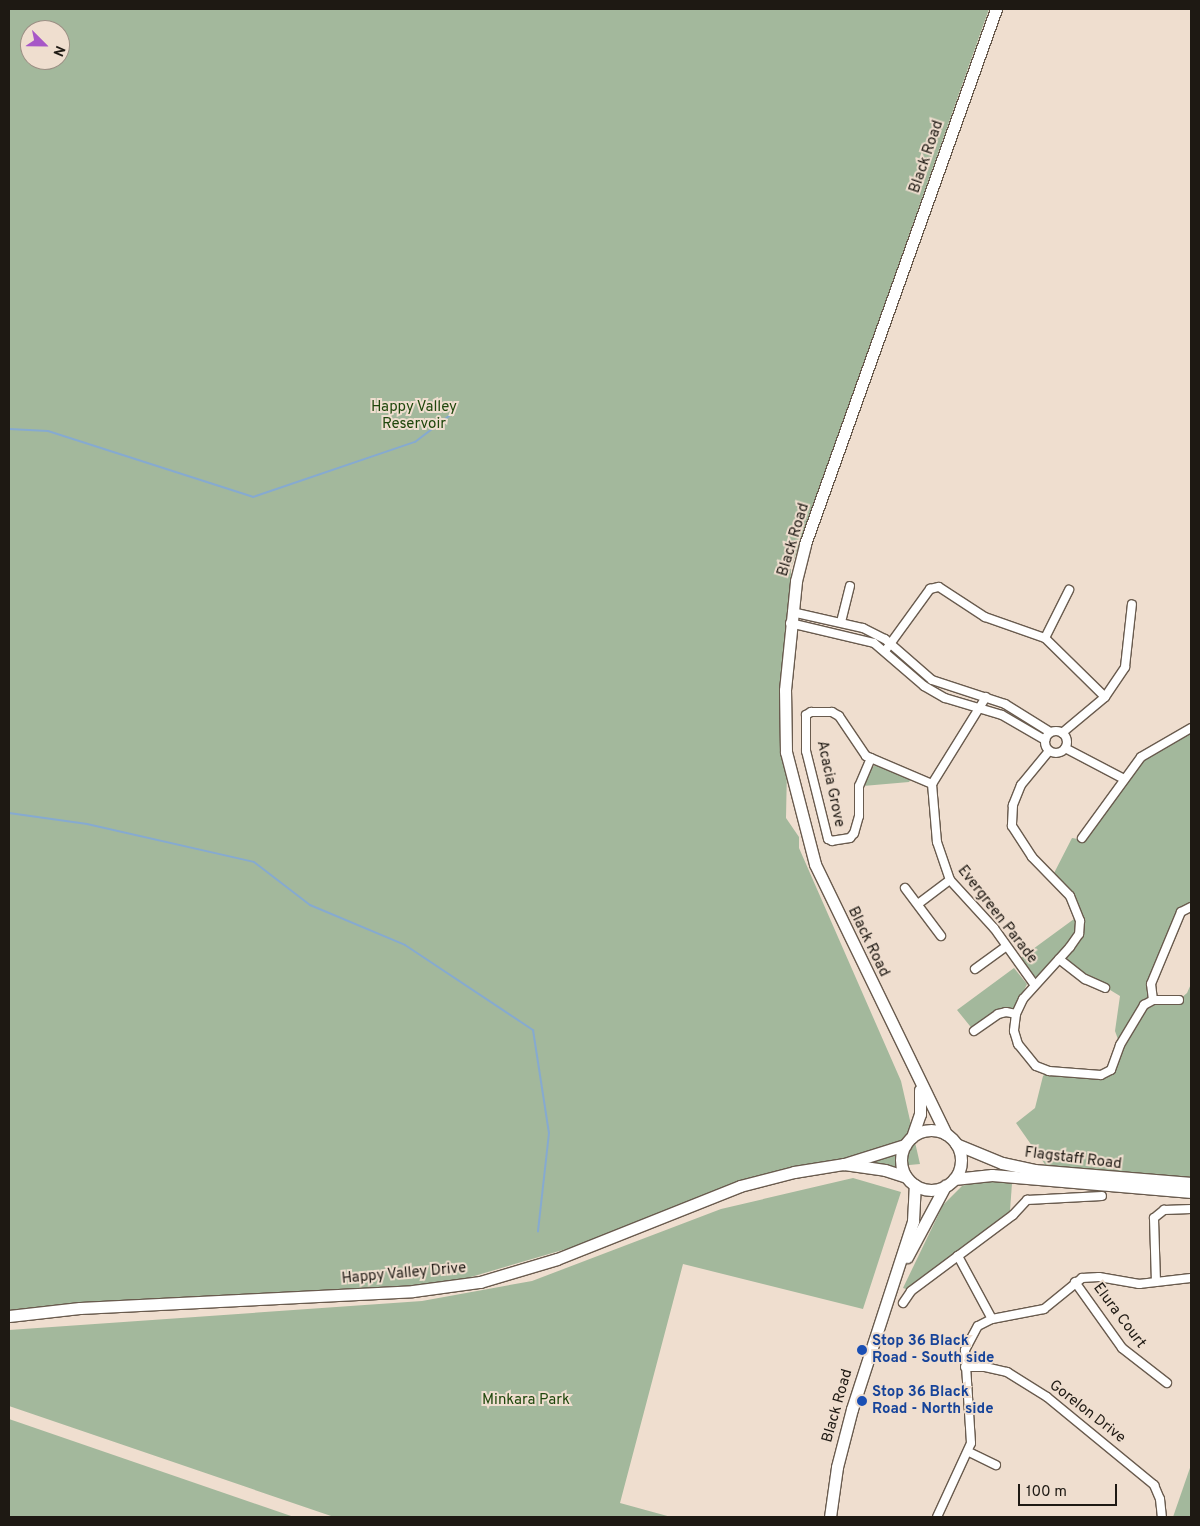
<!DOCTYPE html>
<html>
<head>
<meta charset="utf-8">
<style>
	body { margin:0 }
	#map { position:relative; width:1200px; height:1526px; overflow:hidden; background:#efdecf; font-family:Overpass,sans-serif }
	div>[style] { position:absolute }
	.green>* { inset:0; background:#a3b89c }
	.stream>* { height:2px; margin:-1px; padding:0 1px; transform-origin:1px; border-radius:1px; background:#86aad0 }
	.roads { filter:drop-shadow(1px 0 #695b4e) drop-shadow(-1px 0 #695b4e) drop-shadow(0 1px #695b4e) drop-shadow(0 -1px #695b4e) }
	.street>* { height:8px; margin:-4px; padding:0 4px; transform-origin:4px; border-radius:4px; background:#fff }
	.street>.ring { margin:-4px; padding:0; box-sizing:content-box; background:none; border:8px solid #fff; border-radius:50% }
	.secondary>* { height:11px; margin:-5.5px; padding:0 5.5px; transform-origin:5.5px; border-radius:5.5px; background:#fff }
	.secondary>.ring { margin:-5.5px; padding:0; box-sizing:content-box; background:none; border:11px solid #fff; border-radius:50% }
	.dots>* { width:14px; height:14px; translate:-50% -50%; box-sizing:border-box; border:2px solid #efdecf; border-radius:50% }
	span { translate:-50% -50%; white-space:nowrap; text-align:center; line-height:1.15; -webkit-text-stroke:4px #efdecf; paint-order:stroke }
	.street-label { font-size:15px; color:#1e1913 }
	.park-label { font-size:15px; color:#1f470c }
	.transit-label { font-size:15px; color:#164399; font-weight:700 }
	.left { translate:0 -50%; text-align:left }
	.frame { position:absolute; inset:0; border:10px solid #1e1913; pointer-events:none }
	.north { position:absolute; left:20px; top:20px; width:50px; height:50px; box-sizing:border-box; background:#efdecf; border:1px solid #9b8f84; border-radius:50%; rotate:113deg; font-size:14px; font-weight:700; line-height:20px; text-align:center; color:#1e1913 }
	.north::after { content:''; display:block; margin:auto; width:18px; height:22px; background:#a757c7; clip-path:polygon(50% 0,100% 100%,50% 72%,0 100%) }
	.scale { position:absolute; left:1018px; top:1484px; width:99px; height:22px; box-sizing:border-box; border:2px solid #1e1913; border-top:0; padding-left:6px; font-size:15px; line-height:18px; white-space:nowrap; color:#1e1913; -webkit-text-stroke:4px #efdecf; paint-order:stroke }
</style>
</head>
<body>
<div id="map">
	<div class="green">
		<div style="clip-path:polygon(evenodd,9px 9px,989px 9px,791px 568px,786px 818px,799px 837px,799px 848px,901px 1081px,920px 1164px,752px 1180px,590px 1242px,430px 1289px,9px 1319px,9px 9px,30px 30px,60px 30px,60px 60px,30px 60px,30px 30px)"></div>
		<div style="clip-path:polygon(1191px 728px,1191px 907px,1181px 912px,1151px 984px,1153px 1000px,1179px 1000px,1187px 993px,1191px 984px,1191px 1183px,1051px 1173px,1016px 1123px,1035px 1108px,1043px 1076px,1049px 1071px,1101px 1075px,1111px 1070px,1120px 1045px,1115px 1031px,1120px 996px,1059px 959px,1038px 980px,1018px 960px,1074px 919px,1080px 921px,1078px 907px,1052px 877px,1072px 838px,1078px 839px,1096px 818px,1141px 757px)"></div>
		<div style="clip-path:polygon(875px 765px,879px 766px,911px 779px,909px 782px,863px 786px,869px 770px)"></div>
		<div style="clip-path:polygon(1014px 968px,1027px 984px,1013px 1013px,1006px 1012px,974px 1031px,957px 1010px)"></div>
		<div style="clip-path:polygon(853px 1178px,901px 1192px,863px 1309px,683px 1264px,620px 1503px,671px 1517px,334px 1517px,9px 1406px,9px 1330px,422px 1301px,532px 1281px,721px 1209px)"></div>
		<div style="clip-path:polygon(982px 1180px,1012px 1183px,1010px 1211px,909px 1290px,903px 1288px,943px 1205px,962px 1186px)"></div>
		<div style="clip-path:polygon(9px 1419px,294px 1517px,9px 1517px)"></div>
		<div style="clip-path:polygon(1191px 1465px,1191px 1517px,1173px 1517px)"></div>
	</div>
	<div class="stream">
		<div style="left:9px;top:429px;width:39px;rotate:3deg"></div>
		<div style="left:48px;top:431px;width:215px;rotate:17.8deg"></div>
		<div style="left:253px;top:497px;width:171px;rotate:-18.8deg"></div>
		<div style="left:415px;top:442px;width:43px;rotate:-37.4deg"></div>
		<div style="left:9px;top:813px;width:79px;rotate:8deg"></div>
		<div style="left:87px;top:824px;width:171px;rotate:12.8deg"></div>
		<div style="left:254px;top:862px;width:71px;rotate:37.5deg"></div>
		<div style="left:310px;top:905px;width:103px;rotate:22.8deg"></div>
		<div style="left:405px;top:945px;width:154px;rotate:33.6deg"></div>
		<div style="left:533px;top:1030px;width:104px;rotate:81.2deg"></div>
		<div style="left:549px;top:1133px;width:99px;rotate:96.4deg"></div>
	</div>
	<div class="roads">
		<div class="street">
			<div style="left:792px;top:612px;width:73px;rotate:12.7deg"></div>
			<div style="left:863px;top:628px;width:25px;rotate:27deg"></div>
			<div style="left:885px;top:639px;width:62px;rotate:41.1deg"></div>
			<div style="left:932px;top:680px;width:77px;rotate:18.2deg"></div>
			<div style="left:1005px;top:704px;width:53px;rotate:31.9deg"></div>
			<div style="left:841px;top:622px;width:37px;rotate:-76deg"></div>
			<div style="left:790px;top:623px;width:86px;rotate:13.4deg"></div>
			<div style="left:874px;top:643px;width:66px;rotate:40.7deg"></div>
			<div style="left:924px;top:686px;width:24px;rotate:30deg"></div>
			<div style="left:945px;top:698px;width:59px;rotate:16.6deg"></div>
			<div style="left:1002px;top:715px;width:50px;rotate:30.2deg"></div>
			<div style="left:1045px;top:638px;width:54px;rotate:-63.4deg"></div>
			<div style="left:885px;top:651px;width:77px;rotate:-54deg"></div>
			<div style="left:930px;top:589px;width:9px;rotate:-13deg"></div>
			<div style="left:939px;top:587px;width:55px;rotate:33.1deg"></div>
			<div style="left:985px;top:617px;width:64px;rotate:19.3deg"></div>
			<div style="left:1045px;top:638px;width:84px;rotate:44.5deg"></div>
			<div style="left:986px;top:697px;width:102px;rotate:121.8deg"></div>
			<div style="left:932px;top:784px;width:58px;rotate:85.1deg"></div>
			<div style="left:937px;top:842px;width:40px;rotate:71.1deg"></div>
			<div style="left:950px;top:880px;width:65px;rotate:47.5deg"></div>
			<div style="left:994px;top:928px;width:69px;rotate:54.5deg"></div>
			<div class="ring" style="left:1045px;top:731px;width:14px;height:14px"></div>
			<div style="left:1062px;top:733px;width:56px;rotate:-39.9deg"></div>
			<div style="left:1105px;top:697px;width:36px;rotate:-56deg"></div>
			<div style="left:1125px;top:667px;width:63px;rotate:-83.7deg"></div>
			<div style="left:1065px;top:748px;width:67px;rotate:27.7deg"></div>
			<div style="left:1049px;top:751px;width:44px;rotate:129.5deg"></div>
			<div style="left:1021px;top:785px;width:22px;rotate:112deg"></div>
			<div style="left:1013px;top:805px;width:21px;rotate:93deg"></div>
			<div style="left:1012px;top:826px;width:37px;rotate:57deg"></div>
			<div style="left:1032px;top:857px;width:54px;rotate:45.7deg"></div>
			<div style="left:1070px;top:896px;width:27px;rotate:68deg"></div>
			<div style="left:1080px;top:921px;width:13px;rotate:94deg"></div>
			<div style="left:1079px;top:934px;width:16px;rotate:125deg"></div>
			<div style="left:1070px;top:947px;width:70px;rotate:132.1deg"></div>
			<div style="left:1023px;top:999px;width:17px;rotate:115deg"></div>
			<div style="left:1016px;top:1014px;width:17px;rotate:97deg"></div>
			<div style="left:1014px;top:1031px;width:14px;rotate:73deg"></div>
			<div style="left:1018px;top:1044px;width:28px;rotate:51deg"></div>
			<div style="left:1036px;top:1066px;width:14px;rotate:21deg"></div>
			<div style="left:1049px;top:1071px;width:52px;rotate:4.4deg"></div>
			<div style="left:1101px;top:1075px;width:11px;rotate:-27deg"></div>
			<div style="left:1111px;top:1070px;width:27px;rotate:-70deg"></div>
			<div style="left:1120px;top:1045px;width:47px;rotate:-59deg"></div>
			<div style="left:1144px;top:1005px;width:10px;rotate:-29deg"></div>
			<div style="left:1153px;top:1000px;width:26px"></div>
			<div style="left:871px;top:758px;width:30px;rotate:113deg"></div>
			<div style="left:859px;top:786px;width:30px;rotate:90deg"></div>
			<div style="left:859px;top:816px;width:18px;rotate:106deg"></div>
			<div style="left:854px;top:833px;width:6px;rotate:129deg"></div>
			<div style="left:850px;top:838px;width:18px;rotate:171deg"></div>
			<div style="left:832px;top:841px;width:4px;rotate:-153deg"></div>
			<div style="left:828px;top:839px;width:91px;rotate:-104deg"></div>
			<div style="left:806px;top:751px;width:36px;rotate:-90deg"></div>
			<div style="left:806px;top:715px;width:6px;rotate:-31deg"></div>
			<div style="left:811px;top:712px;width:21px"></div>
			<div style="left:832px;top:712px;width:8px;rotate:30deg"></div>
			<div style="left:839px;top:716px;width:48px;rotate:56deg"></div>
			<div style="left:866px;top:756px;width:72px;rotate:23deg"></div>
			<div style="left:1082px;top:838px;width:100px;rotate:-53.9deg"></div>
			<div style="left:1141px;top:757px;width:58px;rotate:-30.1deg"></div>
			<div style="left:905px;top:888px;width:60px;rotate:53.1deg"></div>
			<div style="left:918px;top:904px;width:40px;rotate:-37deg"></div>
			<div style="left:1059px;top:959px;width:33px;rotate:38deg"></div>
			<div style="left:1085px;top:979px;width:22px;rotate:24deg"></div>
			<div style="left:975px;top:969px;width:37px;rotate:-36deg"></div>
			<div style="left:1153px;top:1000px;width:16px;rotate:-97deg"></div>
			<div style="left:1151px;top:984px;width:78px;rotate:-67.4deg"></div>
			<div style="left:1181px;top:912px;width:11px;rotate:-27deg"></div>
			<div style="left:974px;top:1031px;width:29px;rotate:-35deg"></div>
			<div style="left:998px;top:1014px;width:8px;rotate:-14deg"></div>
			<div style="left:1006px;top:1012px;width:10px;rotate:11deg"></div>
			<div style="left:1075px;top:1282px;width:81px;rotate:54.5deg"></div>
			<div style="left:1122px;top:1348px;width:57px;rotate:37.9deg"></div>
			<div style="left:1156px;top:1282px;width:64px;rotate:-91.8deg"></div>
			<div style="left:1154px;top:1218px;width:13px;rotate:-39deg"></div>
			<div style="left:1164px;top:1210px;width:27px;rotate:-2deg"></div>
			<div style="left:903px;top:1303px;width:14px;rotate:-56deg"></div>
			<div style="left:911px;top:1291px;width:59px;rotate:-36.7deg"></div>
			<div style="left:992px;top:1319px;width:72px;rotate:-118.4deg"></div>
			<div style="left:958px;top:1256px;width:69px;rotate:-36.7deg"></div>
			<div style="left:1013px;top:1215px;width:21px;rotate:-47deg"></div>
			<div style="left:1027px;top:1200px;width:75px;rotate:-3.1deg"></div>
			<div style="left:965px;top:1367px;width:20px"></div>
			<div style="left:985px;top:1367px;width:23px;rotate:13deg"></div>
			<div style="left:1007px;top:1372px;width:47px;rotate:32deg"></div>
			<div style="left:1047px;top:1397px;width:139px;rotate:39.4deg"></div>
			<div style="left:1154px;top:1485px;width:15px;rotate:67deg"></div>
			<div style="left:1160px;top:1499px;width:18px;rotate:84deg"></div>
			<div style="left:969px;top:1452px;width:30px;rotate:26deg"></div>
			<div style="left:937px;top:1517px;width:81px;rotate:-65.3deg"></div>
			<div style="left:971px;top:1443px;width:93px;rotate:-93.7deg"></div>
			<div style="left:965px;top:1350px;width:27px;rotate:-62deg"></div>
			<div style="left:978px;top:1326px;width:16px;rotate:-27deg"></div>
			<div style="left:992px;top:1319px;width:53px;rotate:-10.9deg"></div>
			<div style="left:1044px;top:1309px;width:49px;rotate:-39.2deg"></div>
			<div style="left:1082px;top:1278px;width:17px;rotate:-3deg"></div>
			<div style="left:1099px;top:1277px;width:41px;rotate:9.9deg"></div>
			<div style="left:1139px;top:1284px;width:52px;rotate:-6.6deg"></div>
		</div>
		<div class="secondary">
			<div class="ring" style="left:901px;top:1130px;width:49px;height:49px"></div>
			<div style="left:946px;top:1134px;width:300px;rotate:-115.9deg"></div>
			<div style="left:815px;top:864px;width:116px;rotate:-104.5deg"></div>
			<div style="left:786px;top:752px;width:62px;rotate:-90.9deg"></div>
			<div style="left:785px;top:690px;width:110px;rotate:-84.2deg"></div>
			<div style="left:796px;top:581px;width:38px;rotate:-76deg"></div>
			<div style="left:805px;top:544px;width:568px;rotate:-70.35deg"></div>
			<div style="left:912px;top:1137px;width:24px;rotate:-71deg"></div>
			<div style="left:920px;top:1114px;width:24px;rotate:-90deg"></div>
			<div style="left:956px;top:1144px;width:50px;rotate:22.4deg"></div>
			<div style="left:1002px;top:1163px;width:33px;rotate:12deg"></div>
			<div style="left:1034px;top:1170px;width:158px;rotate:4.7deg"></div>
			<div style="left:844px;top:1164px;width:41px;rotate:8.3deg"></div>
			<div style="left:885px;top:1170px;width:22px;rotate:18deg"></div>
			<div style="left:954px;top:1179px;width:38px;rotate:-6deg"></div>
			<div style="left:992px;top:1175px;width:200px;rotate:4.9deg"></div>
			<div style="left:907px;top:1257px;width:81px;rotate:-61.8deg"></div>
			<div style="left:9px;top:1316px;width:71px;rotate:-6.4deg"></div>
			<div style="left:80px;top:1308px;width:333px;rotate:-2.9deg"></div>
			<div style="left:413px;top:1291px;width:68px;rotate:-7.7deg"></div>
			<div style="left:480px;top:1282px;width:80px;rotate:-16.6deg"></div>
			<div style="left:557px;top:1259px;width:197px;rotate:-21.7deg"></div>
			<div style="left:740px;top:1186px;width:56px;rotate:-14.5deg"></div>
			<div style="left:794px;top:1172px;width:51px;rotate:-9.1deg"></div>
			<div style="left:844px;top:1164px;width:64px;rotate:-17.3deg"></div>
			<div style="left:830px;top:1517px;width:50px;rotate:-82deg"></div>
			<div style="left:837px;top:1467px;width:60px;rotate:-75.5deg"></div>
			<div style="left:852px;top:1409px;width:198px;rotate:-72deg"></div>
			<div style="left:913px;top:1221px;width:36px;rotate:-87deg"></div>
		</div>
	</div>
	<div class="dots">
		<div style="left:862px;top:1350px;background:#1a4fb4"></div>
		<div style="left:862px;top:1401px;background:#1a4fb4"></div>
	</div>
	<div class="street-label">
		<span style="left:927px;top:157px;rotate:-71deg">Black Road</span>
		<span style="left:794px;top:540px;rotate:-73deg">Black Road</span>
		<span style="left:830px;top:784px;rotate:78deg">Acacia Grove</span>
		<span style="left:997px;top:915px;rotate:52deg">Evergreen Parade</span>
		<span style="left:868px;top:942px;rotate:64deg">Black Road</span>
		<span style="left:1073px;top:1159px;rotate:7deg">Flagstaff Road</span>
		<span style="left:404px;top:1274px;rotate:-5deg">Happy Valley Drive</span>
		<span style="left:1119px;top:1316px;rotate:53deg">Elura Court</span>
		<span style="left:838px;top:1406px;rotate:-74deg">Black Road</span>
		<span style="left:1087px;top:1412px;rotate:38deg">Gorelon Drive</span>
	</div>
	<div class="park-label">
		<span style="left:414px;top:416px">Happy Valley<br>Reservoir</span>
		<span style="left:526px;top:1401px">Minkara Park</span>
	</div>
	<div class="transit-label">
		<span class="left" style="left:872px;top:1350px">Stop 36 Black<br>Road - South side</span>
		<span class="left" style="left:872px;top:1401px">Stop 36 Black<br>Road - North side</span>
	</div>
	<div class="frame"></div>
	<div class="north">N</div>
	<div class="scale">100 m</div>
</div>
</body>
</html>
